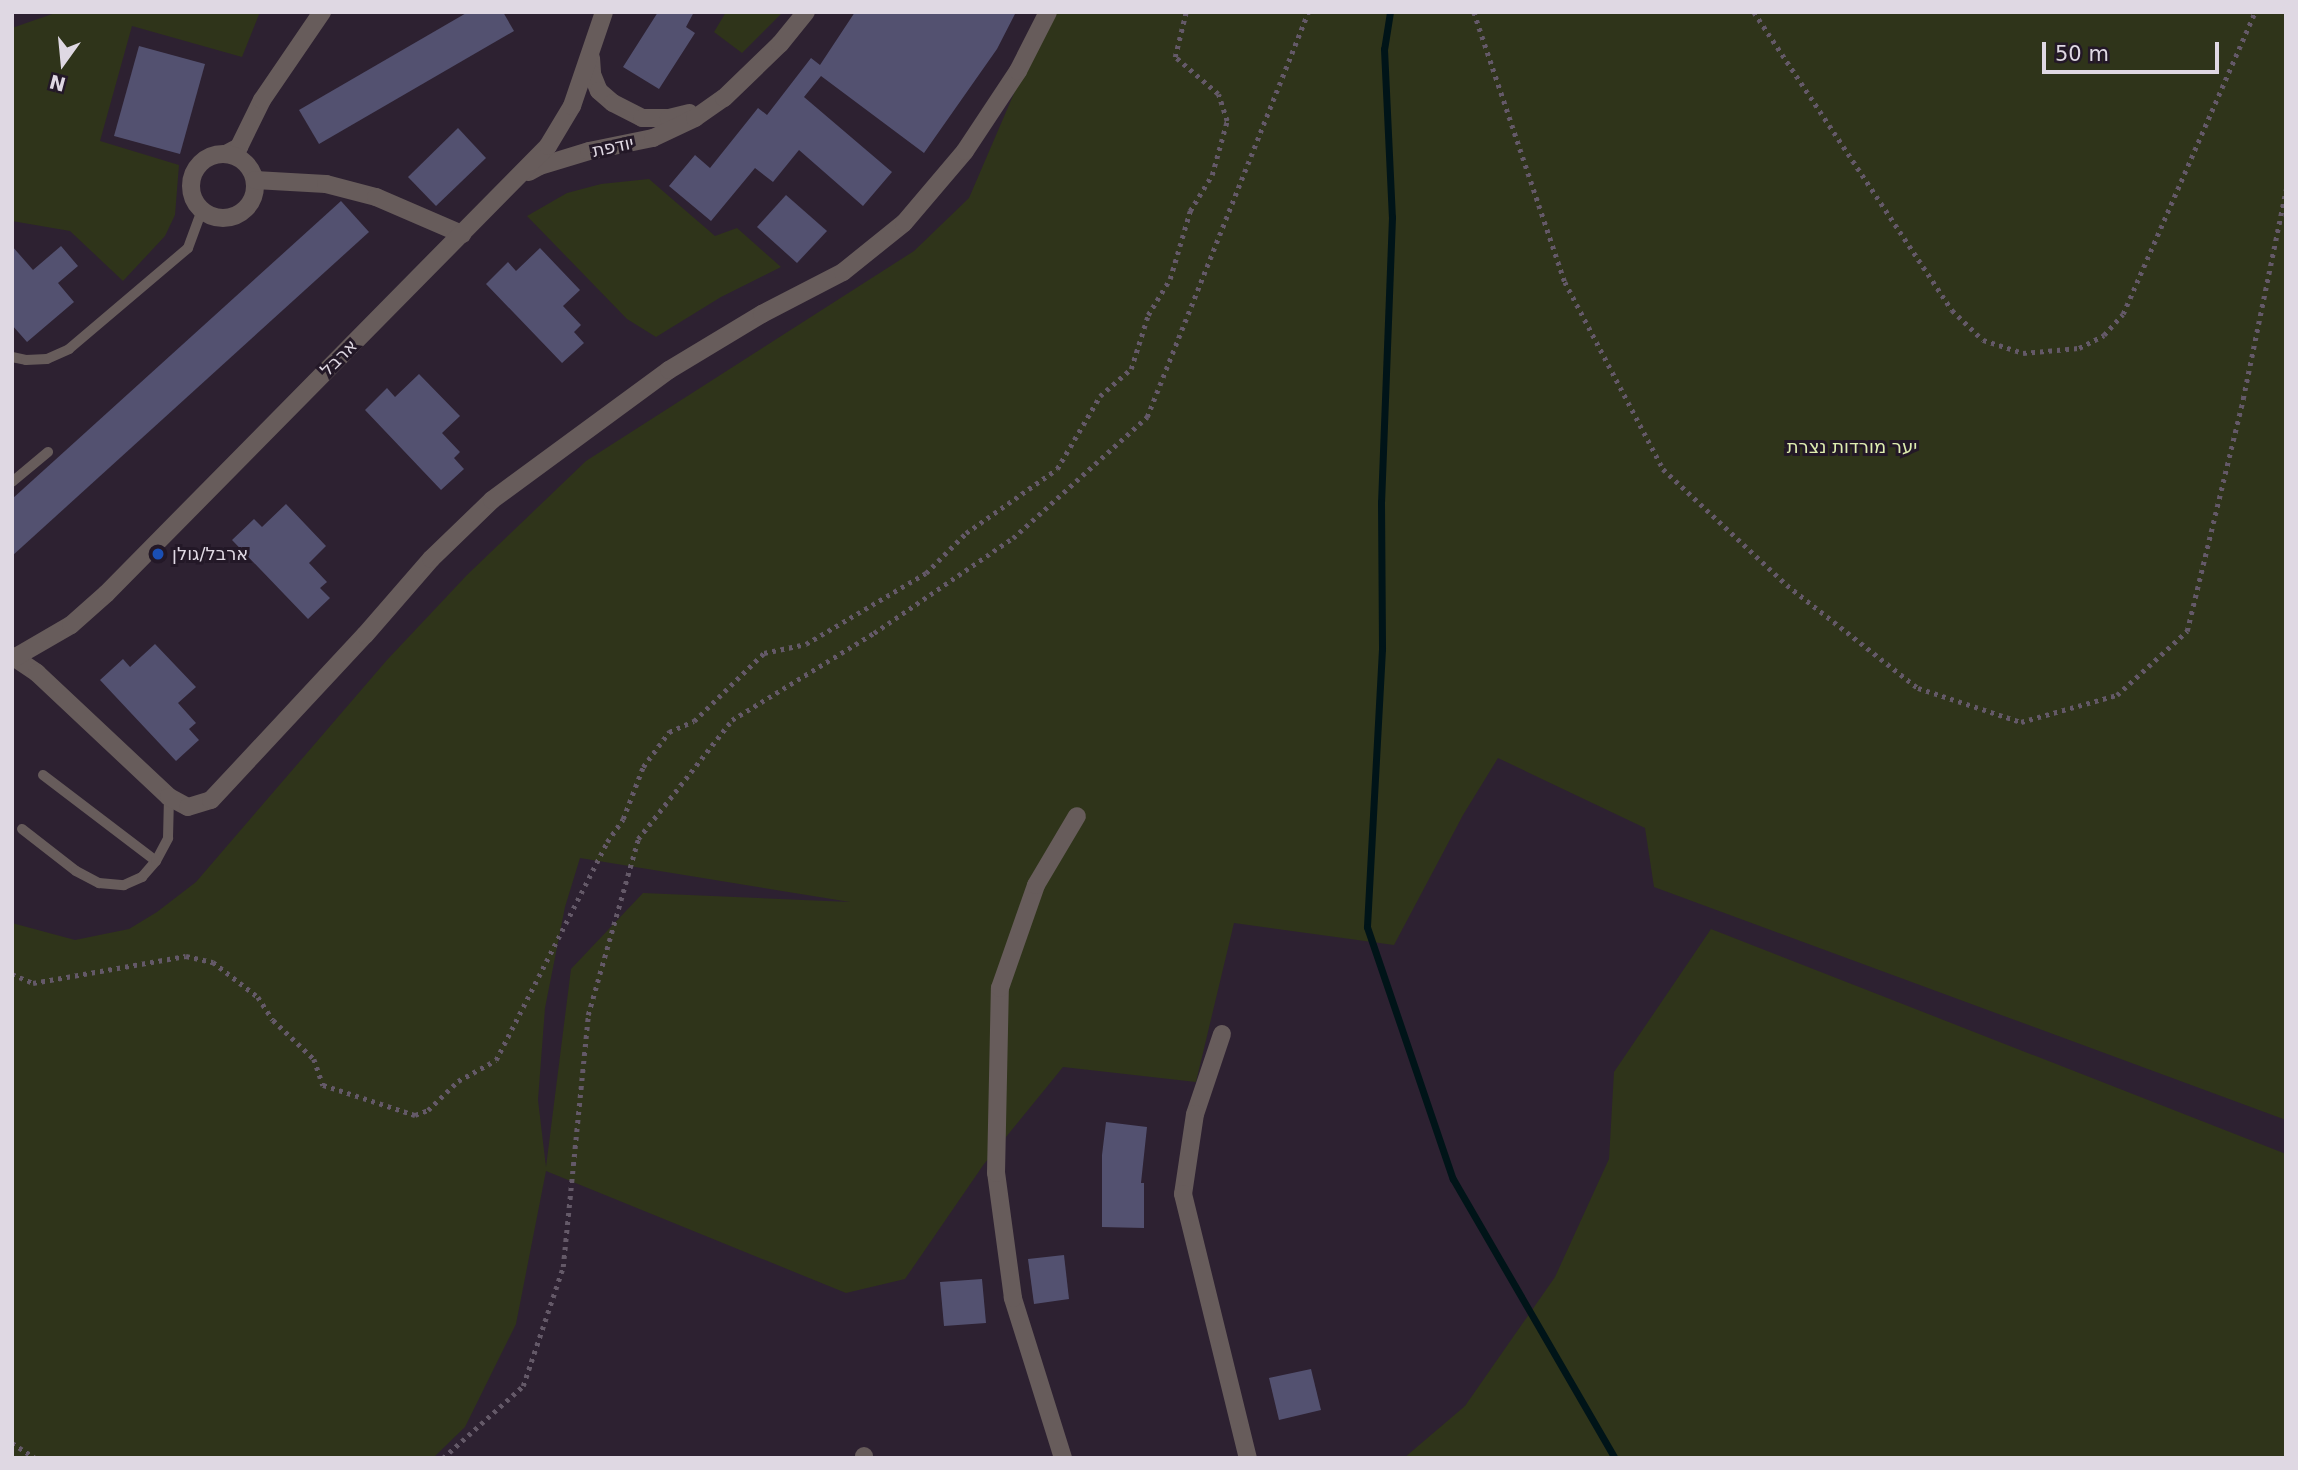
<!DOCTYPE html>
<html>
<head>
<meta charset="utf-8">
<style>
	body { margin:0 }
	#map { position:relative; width:2298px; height:1470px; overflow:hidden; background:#2d2131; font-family:"DejaVu Sans",Heebo,sans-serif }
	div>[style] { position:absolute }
	.green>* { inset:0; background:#2f341a }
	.stream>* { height:7px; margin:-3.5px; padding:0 3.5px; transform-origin:3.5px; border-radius:3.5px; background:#001418 }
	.building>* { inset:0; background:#535170 }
	.path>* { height:4.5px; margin-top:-2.25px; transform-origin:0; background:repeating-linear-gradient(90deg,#645968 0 3.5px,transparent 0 8.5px) }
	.service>* { height:10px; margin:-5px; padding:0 5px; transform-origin:5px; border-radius:5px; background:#675c5b }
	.minor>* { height:18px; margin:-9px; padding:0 9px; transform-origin:9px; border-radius:9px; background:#675c5b }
	.minor>.ring { margin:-9px; padding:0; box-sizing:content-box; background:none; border:18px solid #675c5b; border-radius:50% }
	.dots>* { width:19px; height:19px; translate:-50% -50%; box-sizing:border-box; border:4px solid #231827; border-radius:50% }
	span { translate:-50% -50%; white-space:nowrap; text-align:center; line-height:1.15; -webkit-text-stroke:6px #231827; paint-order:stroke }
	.street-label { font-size:18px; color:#dfd8e3 }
	.park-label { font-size:18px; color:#deedaf }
	.poi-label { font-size:18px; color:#dfd8e3 }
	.left { translate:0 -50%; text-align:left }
	.frame { position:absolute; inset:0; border:14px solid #dfd8e3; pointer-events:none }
	.north { position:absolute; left:28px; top:28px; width:70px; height:70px; -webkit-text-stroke:5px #231827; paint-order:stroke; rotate:195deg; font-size:19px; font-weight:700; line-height:28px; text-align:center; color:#dfd8e3 }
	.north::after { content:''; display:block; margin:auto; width:24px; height:32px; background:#dfd8e3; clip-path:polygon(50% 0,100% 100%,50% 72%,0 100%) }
	.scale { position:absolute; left:2042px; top:42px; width:177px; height:32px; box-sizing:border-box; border:4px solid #dfd8e3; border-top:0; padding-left:9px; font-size:21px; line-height:24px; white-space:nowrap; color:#dfd8e3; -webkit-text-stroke:5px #231827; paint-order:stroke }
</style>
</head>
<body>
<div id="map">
	<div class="green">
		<div style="clip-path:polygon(58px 12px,260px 12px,242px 57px,132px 26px,100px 141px,179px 165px,175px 215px,165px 236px,123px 281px,70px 231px,12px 221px,12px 28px)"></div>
		<div style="clip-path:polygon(726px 12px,783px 12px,742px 53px,714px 32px)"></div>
		<div style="clip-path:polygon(evenodd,1049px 12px,2286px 12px,2286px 1120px,1654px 887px,1645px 828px,1498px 758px,1463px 815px,1394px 945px,1234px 923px,1196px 1082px,1063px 1067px,984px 1164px,905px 1279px,846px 1293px,546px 1171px,516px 1324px,465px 1427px,433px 1458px,12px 1458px,12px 923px,75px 940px,129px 929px,157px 912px,196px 882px,387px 660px,467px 575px,586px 461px,914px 251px,969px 198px,1049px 12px,580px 858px,850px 902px,643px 893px,571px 969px,546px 1167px,538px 1100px,545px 1008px,565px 907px,580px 858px)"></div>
		<div style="clip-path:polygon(649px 179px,715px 236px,737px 228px,781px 267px,721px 297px,656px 337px,627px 319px,527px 216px,567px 193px,601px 184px)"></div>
		<div style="clip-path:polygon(1711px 929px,2286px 1154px,2286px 1458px,1404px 1458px,1465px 1406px,1555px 1277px,1609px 1159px,1614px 1072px)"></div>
	</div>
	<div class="stream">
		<div style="left:1390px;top:12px;width:37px;rotate:99deg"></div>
		<div style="left:1384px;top:49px;width:168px;rotate:87.3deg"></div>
		<div style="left:1392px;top:217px;width:285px;rotate:92.2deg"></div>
		<div style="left:1381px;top:502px;width:147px;rotate:89.6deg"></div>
		<div style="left:1382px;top:649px;width:278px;rotate:93.1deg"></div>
		<div style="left:1367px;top:927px;width:266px;rotate:71.2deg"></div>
		<div style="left:1453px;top:1179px;width:323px;rotate:59.9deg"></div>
	</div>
	<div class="building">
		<div style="clip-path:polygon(468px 12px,503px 12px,514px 31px,319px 144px,299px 110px)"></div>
		<div style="clip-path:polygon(658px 12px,694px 12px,686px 27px,695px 33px,659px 89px,623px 67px)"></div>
		<div style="clip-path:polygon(855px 12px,1016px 12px,997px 49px,924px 153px,821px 76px,804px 97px,892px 172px,863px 206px,799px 150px,773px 182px,755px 168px,711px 221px,669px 186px,695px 155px,710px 168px,758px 108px,767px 115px,811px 58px,820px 65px)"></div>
		<div style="clip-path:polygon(139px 46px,205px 64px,180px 154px,114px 136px)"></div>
		<div style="clip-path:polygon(458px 128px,486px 158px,436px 206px,408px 177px)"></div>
		<div style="clip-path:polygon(786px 195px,827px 231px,797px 263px,757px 227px)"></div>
		<div style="clip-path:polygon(341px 201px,369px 232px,12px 556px,12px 499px)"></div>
		<div style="clip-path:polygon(12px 246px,33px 270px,61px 246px,78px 266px,58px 283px,74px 302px,27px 342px,12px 325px)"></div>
		<div style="clip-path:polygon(540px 248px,580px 290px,563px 306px,581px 325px,574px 332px,584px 343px,562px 363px,486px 284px,508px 262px,516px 271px)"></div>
		<div style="clip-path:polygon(419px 374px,460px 416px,442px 433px,460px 452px,454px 458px,464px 469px,441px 490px,365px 410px,387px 388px,395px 397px)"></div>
		<div style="clip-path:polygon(286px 504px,326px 546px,309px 563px,327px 582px,320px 588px,330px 598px,308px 619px,232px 540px,254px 519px,262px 527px)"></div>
		<div style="clip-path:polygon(155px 644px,196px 687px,178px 703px,196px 723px,189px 729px,199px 740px,176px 761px,100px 680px,123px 659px,130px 667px)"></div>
		<div style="clip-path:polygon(1106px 1122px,1147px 1127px,1141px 1183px,1144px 1183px,1144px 1228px,1102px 1227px,1102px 1155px)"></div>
		<div style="clip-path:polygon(1064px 1255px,1069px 1299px,1034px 1304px,1028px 1259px)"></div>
		<div style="clip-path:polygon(982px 1279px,986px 1323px,944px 1326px,940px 1282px)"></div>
		<div style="clip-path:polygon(1311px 1369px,1321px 1410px,1279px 1420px,1269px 1378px)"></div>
	</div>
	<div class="path">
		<div style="left:1474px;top:12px;width:285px;rotate:71.4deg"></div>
		<div style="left:1565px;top:282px;width:211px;rotate:62.3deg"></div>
		<div style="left:1663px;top:469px;width:170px;rotate:43.1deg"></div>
		<div style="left:1787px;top:585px;width:167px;rotate:38.2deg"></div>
		<div style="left:1918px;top:688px;width:108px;rotate:18.3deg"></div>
		<div style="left:2021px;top:722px;width:100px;rotate:-15.7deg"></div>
		<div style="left:2117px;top:695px;width:95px;rotate:-42.4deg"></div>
		<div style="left:2187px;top:631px;width:239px;rotate:-76.4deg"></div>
		<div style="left:2243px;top:399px;width:214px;rotate:-78.4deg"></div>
		<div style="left:1754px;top:12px;width:358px;rotate:56.4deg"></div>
		<div style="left:1952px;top:310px;width:43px;rotate:44.1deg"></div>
		<div style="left:1983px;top:340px;width:42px;rotate:18deg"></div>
		<div style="left:2023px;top:353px;width:56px;rotate:-5.1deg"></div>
		<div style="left:2079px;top:348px;width:28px;rotate:-27deg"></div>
		<div style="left:2104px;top:335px;width:28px;rotate:-48deg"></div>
		<div style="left:2123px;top:314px;width:330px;rotate:-66.4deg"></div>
		<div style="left:12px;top:974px;width:23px;rotate:23deg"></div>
		<div style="left:33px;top:983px;width:155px;rotate:-10deg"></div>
		<div style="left:186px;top:956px;width:28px;rotate:13deg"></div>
		<div style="left:213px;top:962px;width:57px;rotate:37.9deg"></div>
		<div style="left:258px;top:997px;width:27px;rotate:57deg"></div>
		<div style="left:273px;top:1020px;width:57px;rotate:43.6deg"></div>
		<div style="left:314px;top:1059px;width:28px;rotate:71deg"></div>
		<div style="left:323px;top:1085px;width:97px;rotate:18.1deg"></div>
		<div style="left:415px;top:1115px;width:14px;rotate:-21deg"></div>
		<div style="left:428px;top:1110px;width:42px;rotate:-44deg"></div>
		<div style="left:458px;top:1081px;width:43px;rotate:-28.9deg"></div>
		<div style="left:496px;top:1060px;width:245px;rotate:-63deg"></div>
		<div style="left:607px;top:842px;width:28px;rotate:-55deg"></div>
		<div style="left:623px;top:819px;width:56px;rotate:-69deg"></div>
		<div style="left:643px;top:767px;width:44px;rotate:-53.4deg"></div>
		<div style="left:669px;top:732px;width:27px;rotate:-24deg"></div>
		<div style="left:694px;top:721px;width:98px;rotate:-44.2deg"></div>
		<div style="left:764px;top:653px;width:43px;rotate:-12.1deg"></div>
		<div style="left:806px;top:644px;width:139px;rotate:-30.6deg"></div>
		<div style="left:926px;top:573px;width:57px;rotate:-45deg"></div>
		<div style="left:966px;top:533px;width:111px;rotate:-35.1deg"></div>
		<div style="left:1057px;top:469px;width:85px;rotate:-59.5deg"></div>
		<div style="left:1100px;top:396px;width:41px;rotate:-41.1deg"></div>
		<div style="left:1131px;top:369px;width:57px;rotate:-72.5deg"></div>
		<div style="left:1148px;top:315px;width:42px;rotate:-58.6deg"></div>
		<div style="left:1170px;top:279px;width:71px;rotate:-73.6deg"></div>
		<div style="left:1190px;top:211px;width:42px;rotate:-58.6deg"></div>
		<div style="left:1212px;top:175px;width:56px;rotate:-74.5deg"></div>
		<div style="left:1227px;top:121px;width:28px;rotate:-108deg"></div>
		<div style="left:1218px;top:94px;width:57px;rotate:-139.3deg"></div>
		<div style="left:1175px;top:57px;width:46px;rotate:-76.3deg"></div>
		<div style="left:12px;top:1443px;width:27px;rotate:33deg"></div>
		<div style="left:443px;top:1458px;width:108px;rotate:-42deg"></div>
		<div style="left:523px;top:1386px;width:126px;rotate:-71.4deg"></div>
		<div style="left:563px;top:1267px;width:253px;rotate:-84.3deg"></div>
		<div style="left:588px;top:1015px;width:183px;rotate:-74.1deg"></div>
		<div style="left:638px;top:839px;width:152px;rotate:-51.7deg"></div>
		<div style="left:732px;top:720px;width:167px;rotate:-31.5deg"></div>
		<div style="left:874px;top:633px;width:168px;rotate:-34.4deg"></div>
		<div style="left:1013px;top:538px;width:181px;rotate:-42.1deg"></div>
		<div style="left:1147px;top:417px;width:436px;rotate:-68.3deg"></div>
	</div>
	<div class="service">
		<div style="left:12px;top:357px;width:14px;rotate:12deg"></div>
		<div style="left:26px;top:360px;width:21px;rotate:-3deg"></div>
		<div style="left:47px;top:359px;width:24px;rotate:-24deg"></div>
		<div style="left:69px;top:349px;width:156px;rotate:-40.3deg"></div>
		<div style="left:188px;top:248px;width:40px;rotate:-69.8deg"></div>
		<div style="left:12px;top:482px;width:47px;rotate:-39.8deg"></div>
		<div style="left:43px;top:775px;width:142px;rotate:37.3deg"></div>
		<div style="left:22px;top:829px;width:68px;rotate:37.9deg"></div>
		<div style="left:76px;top:871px;width:26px;rotate:28deg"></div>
		<div style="left:99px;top:883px;width:25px;rotate:5deg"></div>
		<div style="left:124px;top:885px;width:20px;rotate:-24deg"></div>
		<div style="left:142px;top:877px;width:21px;rotate:-49deg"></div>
		<div style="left:156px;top:861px;width:26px;rotate:-62deg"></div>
		<div style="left:168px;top:838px;width:41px;rotate:-88.6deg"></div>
	</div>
	<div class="minor">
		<div style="left:591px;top:58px;width:16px;rotate:86deg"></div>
		<div style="left:592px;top:74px;width:18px;rotate:68deg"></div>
		<div style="left:599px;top:91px;width:18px;rotate:41deg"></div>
		<div style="left:613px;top:103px;width:33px;rotate:27deg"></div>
		<div style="left:642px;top:118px;width:27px"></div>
		<div style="left:669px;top:118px;width:21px;rotate:-14deg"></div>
		<div style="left:226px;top:154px;width:15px;rotate:-28deg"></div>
		<div style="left:239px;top:147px;width:52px;rotate:-63.9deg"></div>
		<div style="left:262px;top:100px;width:107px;rotate:-55.7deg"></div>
		<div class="ring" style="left:191px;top:154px;width:46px;height:46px"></div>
		<div style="left:529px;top:172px;width:13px;rotate:-29deg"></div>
		<div style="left:540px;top:166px;width:51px;rotate:-17deg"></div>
		<div style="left:589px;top:151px;width:65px;rotate:-11.5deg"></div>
		<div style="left:653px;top:138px;width:47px;rotate:-25.5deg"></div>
		<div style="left:695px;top:118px;width:35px;rotate:-35deg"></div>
		<div style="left:724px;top:98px;width:78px;rotate:-44deg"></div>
		<div style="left:780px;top:44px;width:41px;rotate:-50.9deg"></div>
		<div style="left:255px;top:180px;width:71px;rotate:3.2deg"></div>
		<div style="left:326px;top:184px;width:52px;rotate:14.6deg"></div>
		<div style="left:376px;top:197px;width:94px;rotate:23.3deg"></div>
		<div style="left:12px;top:656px;width:30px;rotate:34deg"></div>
		<div style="left:37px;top:673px;width:181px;rotate:43.2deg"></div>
		<div style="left:169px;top:797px;width:21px;rotate:28deg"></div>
		<div style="left:188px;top:807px;width:24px;rotate:-17deg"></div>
		<div style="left:211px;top:800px;width:226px;rotate:-47deg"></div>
		<div style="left:365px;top:635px;width:101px;rotate:-49deg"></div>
		<div style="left:431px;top:559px;width:85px;rotate:-44deg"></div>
		<div style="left:492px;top:500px;width:220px;rotate:-36.3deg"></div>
		<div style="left:669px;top:370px;width:109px;rotate:-31.1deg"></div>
		<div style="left:762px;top:314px;width:91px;rotate:-27.4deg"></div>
		<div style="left:843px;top:272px;width:78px;rotate:-38.8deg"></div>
		<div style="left:904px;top:223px;width:94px;rotate:-49.7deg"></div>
		<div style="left:965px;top:151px;width:96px;rotate:-56.5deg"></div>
		<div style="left:1018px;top:71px;width:66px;rotate:-63deg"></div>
		<div style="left:14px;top:658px;width:66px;rotate:-30.1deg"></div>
		<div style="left:71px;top:625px;width:47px;rotate:-41.5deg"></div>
		<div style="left:106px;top:594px;width:629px;rotate:-45.39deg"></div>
		<div style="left:548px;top:146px;width:47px;rotate:-59deg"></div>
		<div style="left:572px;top:106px;width:99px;rotate:-71.2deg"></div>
		<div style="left:1222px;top:1034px;width:84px;rotate:108.6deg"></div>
		<div style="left:1195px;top:1114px;width:81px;rotate:98.5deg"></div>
		<div style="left:1183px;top:1194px;width:272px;rotate:76.2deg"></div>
		<div style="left:864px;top:1456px;width:2px;rotate:90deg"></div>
		<div style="left:1063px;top:1458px;width:168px;rotate:-107.4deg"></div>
		<div style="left:1013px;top:1298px;width:126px;rotate:-97.7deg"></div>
		<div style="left:996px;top:1173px;width:185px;rotate:-88.8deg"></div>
		<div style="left:1000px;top:988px;width:109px;rotate:-70.7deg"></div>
		<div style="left:1036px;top:885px;width:80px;rotate:-59.3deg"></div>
	</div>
	<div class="dots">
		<div style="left:158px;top:554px;background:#1a4fb4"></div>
	</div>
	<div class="street-label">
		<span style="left:613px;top:147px;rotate:-12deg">יודפת</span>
		<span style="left:339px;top:358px;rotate:-45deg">ארבל</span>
	</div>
	<div class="park-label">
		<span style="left:1852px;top:447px">יער מורדות נצרת</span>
	</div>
	<div class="poi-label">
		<span class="left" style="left:172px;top:554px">ארבל/גולן</span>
	</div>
	<div class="frame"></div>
	<div class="north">N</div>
	<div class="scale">50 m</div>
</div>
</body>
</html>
